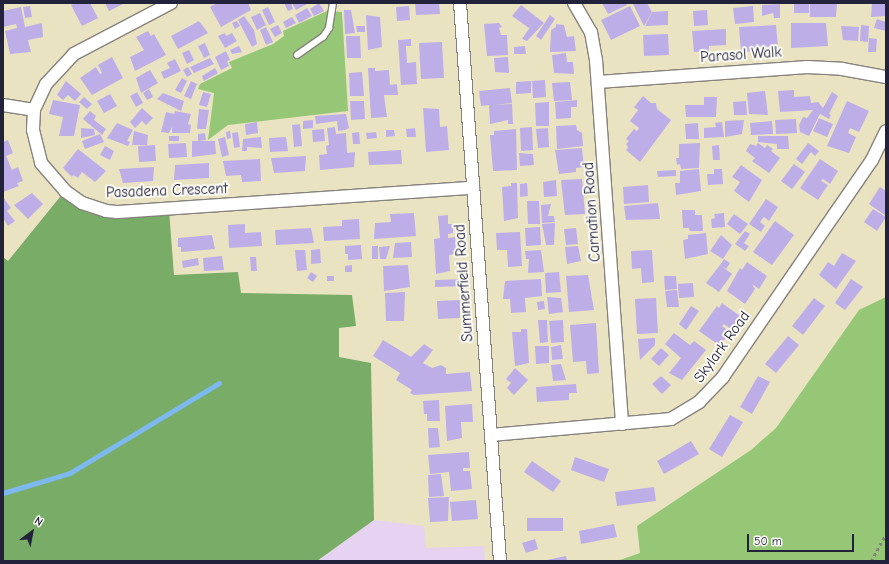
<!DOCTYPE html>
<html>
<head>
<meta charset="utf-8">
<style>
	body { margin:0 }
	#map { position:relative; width:889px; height:564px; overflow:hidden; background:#eae3c2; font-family:"Comic Neue",sans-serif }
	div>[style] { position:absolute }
	.built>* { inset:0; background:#e5d3f1 }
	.green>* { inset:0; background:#96c776 }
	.forest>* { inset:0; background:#78ac67 }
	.stream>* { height:4.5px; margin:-2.25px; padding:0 2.25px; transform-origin:2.25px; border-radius:2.25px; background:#7db9ef }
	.building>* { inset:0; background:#beaee8 }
	.path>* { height:2.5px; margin-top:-1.25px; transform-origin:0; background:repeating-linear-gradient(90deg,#86827e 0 3px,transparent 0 6px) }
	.roads { filter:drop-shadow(1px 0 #86827e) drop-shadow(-1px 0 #86827e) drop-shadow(0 1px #86827e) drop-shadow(0 -1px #86827e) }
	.service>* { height:6px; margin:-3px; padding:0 3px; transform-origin:3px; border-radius:3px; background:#fff }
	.minor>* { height:12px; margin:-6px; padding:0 6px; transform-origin:6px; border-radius:6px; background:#fff }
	span { translate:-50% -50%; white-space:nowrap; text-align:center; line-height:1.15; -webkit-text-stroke:4px #fdfcf7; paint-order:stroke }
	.street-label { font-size:15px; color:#22223b }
	.frame { position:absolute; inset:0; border:4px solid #22223b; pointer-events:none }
	.north { position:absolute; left:12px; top:512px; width:40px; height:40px; -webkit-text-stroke:3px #fdfcf7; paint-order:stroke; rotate:32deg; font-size:11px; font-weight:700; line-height:16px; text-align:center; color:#22223b }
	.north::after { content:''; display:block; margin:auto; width:14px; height:18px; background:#22223b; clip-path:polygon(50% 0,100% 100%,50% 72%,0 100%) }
	.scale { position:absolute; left:747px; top:534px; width:107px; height:18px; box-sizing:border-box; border:2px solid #22223b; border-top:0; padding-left:5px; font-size:12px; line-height:14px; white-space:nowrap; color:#22223b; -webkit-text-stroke:3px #fdfcf7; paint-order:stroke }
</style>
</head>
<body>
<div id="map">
	<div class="built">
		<div style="clip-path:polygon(374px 520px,424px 526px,426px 548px,484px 546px,485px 561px,317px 561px)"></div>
	</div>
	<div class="green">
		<div style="clip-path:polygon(327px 11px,342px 12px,348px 111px,228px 125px,208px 140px,214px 93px,198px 89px,200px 84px,232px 68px,229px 62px,273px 44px,284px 36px,283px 31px)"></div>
		<div style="clip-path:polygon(886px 297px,886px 561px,617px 561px,640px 553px,637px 526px,751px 450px,776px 428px,859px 310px)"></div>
	</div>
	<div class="forest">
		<div style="clip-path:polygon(64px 192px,106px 211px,169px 210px,174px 275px,238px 272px,241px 293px,352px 295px,356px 326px,339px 328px,339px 357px,371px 363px,374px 520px,317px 561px,3px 561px,3px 257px,8px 261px)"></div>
	</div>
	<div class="stream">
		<div style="left:3px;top:493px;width:70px;rotate:-16.6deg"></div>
		<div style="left:70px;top:473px;width:174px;rotate:-31.1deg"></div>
	</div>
	<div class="building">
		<div style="clip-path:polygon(75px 3px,90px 3px,98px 18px,82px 26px,71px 5px)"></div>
		<div style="clip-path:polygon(105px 3px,125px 3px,109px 11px)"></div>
		<div style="clip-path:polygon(217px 3px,248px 3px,251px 10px,221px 27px,210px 7px)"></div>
		<div style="clip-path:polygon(284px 3px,291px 3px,293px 9px,288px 11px)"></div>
		<div style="clip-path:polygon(292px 3px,309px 3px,296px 10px)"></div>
		<div style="clip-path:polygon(319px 3px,324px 11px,314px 16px,310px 9px)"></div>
		<div style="clip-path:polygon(415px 3px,439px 3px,440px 14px,416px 15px)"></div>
		<div style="clip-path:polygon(602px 3px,626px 3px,627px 5px,608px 14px)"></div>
		<div style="clip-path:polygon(635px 3px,647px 3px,652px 12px,644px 26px,633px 4px)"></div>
		<div style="clip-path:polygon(794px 3px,809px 3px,809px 13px,794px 13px)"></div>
		<div style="clip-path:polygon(810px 3px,837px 3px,836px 17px,810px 17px)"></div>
		<div style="clip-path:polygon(872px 3px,886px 3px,886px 16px,871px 17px)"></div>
		<div style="clip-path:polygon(780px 4px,780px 18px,774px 18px,773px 13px,762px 16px,762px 5px)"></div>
		<div style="clip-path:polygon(521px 5px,544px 23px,527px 41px,522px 39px,532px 24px,529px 28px,512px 16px)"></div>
		<div style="clip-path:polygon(30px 6px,32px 17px,25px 18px,23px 7px)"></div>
		<div style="clip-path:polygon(409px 6px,410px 20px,397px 21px,396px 7px)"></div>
		<div style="clip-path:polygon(630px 6px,640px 26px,611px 40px,601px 20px)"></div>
		<div style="clip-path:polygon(753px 6px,754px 22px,735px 24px,733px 8px)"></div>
		<div style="clip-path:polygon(21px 7px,25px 27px,42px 23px,43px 37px,28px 40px,31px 52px,10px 54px,5px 31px,17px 28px,16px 24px,3px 27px,3px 11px)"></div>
		<div style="clip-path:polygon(268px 7px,275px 22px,269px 25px,262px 10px)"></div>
		<div style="clip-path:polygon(307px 8px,312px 16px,299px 23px,295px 15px)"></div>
		<div style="clip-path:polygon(344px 10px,351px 10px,355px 33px,345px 34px)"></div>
		<div style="clip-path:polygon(707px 10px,708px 25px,694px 26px,693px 11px)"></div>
		<div style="clip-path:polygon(668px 11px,668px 25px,645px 26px,652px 12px)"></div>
		<div style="clip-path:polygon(260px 13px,266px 25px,257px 30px,251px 17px)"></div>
		<div style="clip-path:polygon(366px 15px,380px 17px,382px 47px,368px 50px)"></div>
		<div style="clip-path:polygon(550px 15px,555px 19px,541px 40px,536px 36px)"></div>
		<div style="clip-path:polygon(244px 16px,254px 30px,257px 44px,252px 47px,238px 20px)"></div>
		<div style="clip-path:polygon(292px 17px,296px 23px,286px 28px,283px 22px)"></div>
		<div style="clip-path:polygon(877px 19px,886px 22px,886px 31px,874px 28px)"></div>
		<div style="clip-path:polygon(199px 21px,208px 33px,178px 49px,171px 36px)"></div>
		<div style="clip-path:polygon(237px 21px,240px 26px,235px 29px,232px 23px)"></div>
		<div style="clip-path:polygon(499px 23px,502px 27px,499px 28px,501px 35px,507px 35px,508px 55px,487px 56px,484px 24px)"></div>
		<div style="clip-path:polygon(791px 23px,826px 23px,828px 46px,791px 48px)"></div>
		<div style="clip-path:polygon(556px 24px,564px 25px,567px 37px,574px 36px,576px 51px,550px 52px,551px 30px,556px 27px)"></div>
		<div style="clip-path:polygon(278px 25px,282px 33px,275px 37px,270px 29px)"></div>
		<div style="clip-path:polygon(776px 25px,778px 46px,758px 47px,759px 51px,741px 52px,739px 27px)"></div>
		<div style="clip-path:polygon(861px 25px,869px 26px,868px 42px,860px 41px)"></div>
		<div style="clip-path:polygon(356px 26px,365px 26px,365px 32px,357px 32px)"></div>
		<div style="clip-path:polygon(841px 26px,859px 27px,858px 41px,843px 40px)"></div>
		<div style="clip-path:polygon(266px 27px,273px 42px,266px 45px,260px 30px)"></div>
		<div style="clip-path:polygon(726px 29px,726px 45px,709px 46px,709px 51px,694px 52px,692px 31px)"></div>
		<div style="clip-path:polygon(148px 31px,151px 36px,154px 34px,166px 55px,135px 71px,130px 57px,144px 50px,136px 37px)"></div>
		<div style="clip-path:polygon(225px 33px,226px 36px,232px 33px,237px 41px,225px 48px,218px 36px)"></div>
		<div style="clip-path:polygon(668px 34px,669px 55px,644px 56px,643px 35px)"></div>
		<div style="clip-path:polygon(346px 36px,360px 36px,361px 58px,347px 58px)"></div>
		<div style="clip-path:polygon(869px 38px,877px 39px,876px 52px,868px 52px)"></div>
		<div style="clip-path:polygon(411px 39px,411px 46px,406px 46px,407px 63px,416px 62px,417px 84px,401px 85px,398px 40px)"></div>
		<div style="clip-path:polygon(442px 42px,444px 78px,421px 79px,419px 43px)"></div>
		<div style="clip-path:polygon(205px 43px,210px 55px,204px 58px,198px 46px)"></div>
		<div style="clip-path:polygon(239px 46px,242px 52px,232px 54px,230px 50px)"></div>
		<div style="clip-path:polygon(525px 46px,526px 54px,514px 54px,514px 47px)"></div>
		<div style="clip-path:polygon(189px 50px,194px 60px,187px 64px,182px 53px)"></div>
		<div style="clip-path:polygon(226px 51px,230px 60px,227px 61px,229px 66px,221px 70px,215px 57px)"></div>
		<div style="clip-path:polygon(566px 53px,567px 62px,573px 62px,574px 74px,554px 73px,552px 55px)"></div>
		<div style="clip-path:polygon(112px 57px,123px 78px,92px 95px,80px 78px,96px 67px,100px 74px,102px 73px,98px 65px)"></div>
		<div style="clip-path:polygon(508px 57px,509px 73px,495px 72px,494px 58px)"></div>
		<div style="clip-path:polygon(210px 58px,214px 64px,194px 73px,190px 67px)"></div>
		<div style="clip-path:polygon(175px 59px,181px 71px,164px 79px,161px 72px,170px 68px,167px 63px)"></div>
		<div style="clip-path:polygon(188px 67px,192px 74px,187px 77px,183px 70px)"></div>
		<div style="clip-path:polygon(215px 68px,218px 73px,204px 81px,202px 76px)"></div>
		<div style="clip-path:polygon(368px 68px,375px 68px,375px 71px,389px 70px,390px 85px,397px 84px,398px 95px,384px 95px,387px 117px,371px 118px)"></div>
		<div style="clip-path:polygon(150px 70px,158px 83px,141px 93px,136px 78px)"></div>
		<div style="clip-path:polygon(362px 72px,364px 96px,350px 96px,349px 73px)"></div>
		<div style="clip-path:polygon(182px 78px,187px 81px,181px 93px,175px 90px)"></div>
		<div style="clip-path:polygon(545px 80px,546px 97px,533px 98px,532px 81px)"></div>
		<div style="clip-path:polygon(66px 81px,81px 94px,75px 101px,68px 95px,63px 100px,57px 95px)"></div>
		<div style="clip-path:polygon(191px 81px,197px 84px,191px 99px,184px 96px)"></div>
		<div style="clip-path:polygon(531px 81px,531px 93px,516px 94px,516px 82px)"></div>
		<div style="clip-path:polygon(570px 82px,572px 100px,554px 101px,552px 83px)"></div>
		<div style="clip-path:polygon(510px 88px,512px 103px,493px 105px,512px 104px,513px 124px,508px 124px,508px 120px,490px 124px,489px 105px,481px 106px,479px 91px)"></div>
		<div style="clip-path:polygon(149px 89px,153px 97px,147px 100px,143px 93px)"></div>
		<div style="clip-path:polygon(794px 90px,794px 97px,810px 96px,811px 103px,818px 102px,823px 108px,832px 92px,838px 96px,829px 114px,831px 115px,829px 119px,820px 114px,809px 136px,800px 132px,799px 125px,803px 117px,807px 118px,813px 110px,780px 112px,778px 91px)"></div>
		<div style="clip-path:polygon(765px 91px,768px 115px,749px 114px,747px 93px)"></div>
		<div style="clip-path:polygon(137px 92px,143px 103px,136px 107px,130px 96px)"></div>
		<div style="clip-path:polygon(203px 92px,211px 94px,207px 107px,199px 105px)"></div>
		<div style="clip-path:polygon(163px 93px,184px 101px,181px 111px,157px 99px)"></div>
		<div style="clip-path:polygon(110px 94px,117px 106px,104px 113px,97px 101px)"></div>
		<div style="clip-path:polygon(643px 96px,651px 103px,656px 103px,657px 109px,671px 120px,640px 162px,626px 150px,628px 147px,626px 144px,629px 141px,626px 139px,634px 129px,637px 131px,639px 128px,630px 121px,638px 110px,634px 107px)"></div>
		<div style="clip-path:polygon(84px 97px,92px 104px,87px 109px,79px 102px)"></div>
		<div style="clip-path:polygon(704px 97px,717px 97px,716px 117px,686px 117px,685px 105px,704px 105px)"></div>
		<div style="clip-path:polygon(53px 100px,80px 105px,74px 136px,59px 136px,63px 117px,49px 114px)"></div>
		<div style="clip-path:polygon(577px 100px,577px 107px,571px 107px,571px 118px,556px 119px,555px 102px)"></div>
		<div style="clip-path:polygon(350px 101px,364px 101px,365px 119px,351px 120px)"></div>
		<div style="clip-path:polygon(746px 101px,747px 115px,734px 115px,733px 102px)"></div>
		<div style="clip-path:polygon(847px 101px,869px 111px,859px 132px,850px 128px,848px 133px,856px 137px,849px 153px,827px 146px)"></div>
		<div style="clip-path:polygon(549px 102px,549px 126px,536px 126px,535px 103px)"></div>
		<div style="clip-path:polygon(142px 108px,153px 118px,146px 125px,142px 121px,135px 128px,130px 122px)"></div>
		<div style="clip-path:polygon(423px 108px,439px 109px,440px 127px,447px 126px,449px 150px,426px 152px)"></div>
		<div style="clip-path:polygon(199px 109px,209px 110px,206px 129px,197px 129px)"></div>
		<div style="clip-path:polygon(90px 111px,96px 116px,94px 120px,106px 129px,102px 135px,83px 119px)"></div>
		<div style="clip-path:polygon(175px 111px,191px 114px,188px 124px,191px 125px,190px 133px,172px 133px,172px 127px,169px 133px,161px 132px,166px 112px,174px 114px)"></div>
		<div style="clip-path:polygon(346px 114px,349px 128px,345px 130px,338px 131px,337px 121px,316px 124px,315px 116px)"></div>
		<div style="clip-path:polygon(819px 118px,833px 124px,827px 137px,813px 131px)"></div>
		<div style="clip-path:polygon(796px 119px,797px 133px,776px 134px,775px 120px)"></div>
		<div style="clip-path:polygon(313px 120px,313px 128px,303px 129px,303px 121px)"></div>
		<div style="clip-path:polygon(744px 120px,742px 134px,725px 137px,725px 121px)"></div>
		<div style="clip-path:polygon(772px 121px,773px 134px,751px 135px,750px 123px)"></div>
		<div style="clip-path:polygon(257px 122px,258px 133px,246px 135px,245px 124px)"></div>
		<div style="clip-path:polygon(722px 122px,724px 137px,704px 138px,704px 128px,716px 127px,715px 123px)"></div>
		<div style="clip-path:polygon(117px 123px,133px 130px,127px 141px,130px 142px,128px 146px,107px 138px)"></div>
		<div style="clip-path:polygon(698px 123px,699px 139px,686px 139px,685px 124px)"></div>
		<div style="clip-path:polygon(300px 124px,302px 146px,294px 147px,292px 125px)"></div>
		<div style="clip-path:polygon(576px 125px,577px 130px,582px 133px,583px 146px,557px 149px,556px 126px)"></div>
		<div style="clip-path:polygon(335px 127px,336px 134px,346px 133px,347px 153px,355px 152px,354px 167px,320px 170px,319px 155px,327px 154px,326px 146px,329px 145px,327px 128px)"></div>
		<div style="clip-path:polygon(532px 127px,533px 150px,521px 151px,520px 128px)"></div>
		<div style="clip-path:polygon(81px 128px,94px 129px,95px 135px,81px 138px)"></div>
		<div style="clip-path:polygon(415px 128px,416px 137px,407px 137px,406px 129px)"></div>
		<div style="clip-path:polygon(548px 128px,549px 147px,538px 148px,536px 129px)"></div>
		<div style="clip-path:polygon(324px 129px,325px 141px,313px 142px,312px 130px)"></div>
		<div style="clip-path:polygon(516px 129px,517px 170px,493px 171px,490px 135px,494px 135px,494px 131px)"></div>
		<div style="clip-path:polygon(386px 130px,394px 130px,395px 136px,386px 137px)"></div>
		<div style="clip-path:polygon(134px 131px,148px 135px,147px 145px,132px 145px)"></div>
		<div style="clip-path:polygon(230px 131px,231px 138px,227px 139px,226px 132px)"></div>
		<div style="clip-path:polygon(238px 132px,240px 147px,234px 148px,232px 133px)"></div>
		<div style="clip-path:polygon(359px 132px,360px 144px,353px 144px,352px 133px)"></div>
		<div style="clip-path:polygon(376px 132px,377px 138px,367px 139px,366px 133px)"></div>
		<div style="clip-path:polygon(205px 133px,206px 140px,198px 141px,198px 134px)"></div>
		<div style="clip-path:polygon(100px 134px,104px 142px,85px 149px,82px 141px)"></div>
		<div style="clip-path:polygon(169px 136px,179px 136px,179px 141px,169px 141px)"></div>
		<div style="clip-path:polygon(758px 136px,788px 136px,789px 149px,777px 149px,777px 144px,758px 142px)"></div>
		<div style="clip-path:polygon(225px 137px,229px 155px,222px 157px,218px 139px)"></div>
		<div style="clip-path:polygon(261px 137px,262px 148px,247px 147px,247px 151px,242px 151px,243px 139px)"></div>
		<div style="clip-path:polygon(286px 137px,288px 151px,270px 152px,269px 138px)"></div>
		<div style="clip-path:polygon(8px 140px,13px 153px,6px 156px,12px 170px,18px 167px,23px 181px,17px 183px,19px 186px,3px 192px,3px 142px)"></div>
		<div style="clip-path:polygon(192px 141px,215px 141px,216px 154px,192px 157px)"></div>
		<div style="clip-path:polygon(186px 143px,187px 157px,169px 158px,168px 144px)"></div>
		<div style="clip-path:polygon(700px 143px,699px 168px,681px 169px,680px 164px,677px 165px,676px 158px,679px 158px,679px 144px)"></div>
		<div style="clip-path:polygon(758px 143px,765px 148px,767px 145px,773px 149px,771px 151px,780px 158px,769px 173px,752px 161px,755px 158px,746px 151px,750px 144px,756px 146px)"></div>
		<div style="clip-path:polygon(808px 143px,819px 151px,815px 156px,811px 152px,802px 164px,796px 159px)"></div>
		<div style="clip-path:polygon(155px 145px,156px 161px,139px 162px,138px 146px)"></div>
		<div style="clip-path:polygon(719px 145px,720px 160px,713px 160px,712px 146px)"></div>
		<div style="clip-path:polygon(105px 146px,114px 151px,110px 160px,100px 155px)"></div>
		<div style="clip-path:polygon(582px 148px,584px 167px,576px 168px,576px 172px,559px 174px,555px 150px)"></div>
		<div style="clip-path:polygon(78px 149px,106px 171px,95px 182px,82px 172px,78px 178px,73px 175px,72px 177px,63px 168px)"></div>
		<div style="clip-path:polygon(401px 150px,402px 164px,369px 165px,368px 152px)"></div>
		<div style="clip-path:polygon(519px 153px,533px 154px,534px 165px,520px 166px)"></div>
		<div style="clip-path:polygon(306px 156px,305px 171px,274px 173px,271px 158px)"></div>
		<div style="clip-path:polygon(260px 159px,261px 181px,242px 182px,241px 175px,226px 176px,223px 161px)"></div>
		<div style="clip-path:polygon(820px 159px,838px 171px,830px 184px,823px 179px,821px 181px,828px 185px,818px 200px,800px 188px)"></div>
		<div style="clip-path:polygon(209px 163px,209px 178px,174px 180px,175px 165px)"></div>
		<div style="clip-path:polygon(794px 164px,805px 172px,792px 189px,781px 181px)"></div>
		<div style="clip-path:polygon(741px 165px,762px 180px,749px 202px,734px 191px,740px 182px,732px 177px)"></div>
		<div style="clip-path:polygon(154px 167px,153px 181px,123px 183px,119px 169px)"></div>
		<div style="clip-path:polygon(699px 169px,701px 191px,676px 195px,675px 183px,680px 183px,680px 171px)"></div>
		<div style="clip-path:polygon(714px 169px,722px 169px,723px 184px,708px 185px,707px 174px,714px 174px)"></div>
		<div style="clip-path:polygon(676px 170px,676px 176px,658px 177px,657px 171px)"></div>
		<div style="clip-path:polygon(582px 179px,585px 214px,565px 215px,561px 180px)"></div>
		<div style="clip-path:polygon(556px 180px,557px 196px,544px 197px,543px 182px)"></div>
		<div style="clip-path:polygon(511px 183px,517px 183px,518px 218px,504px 221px,502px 187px,511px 186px)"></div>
		<div style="clip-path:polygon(527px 183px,528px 196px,520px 197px,520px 184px)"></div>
		<div style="clip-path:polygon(648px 185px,649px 202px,624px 204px,623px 187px)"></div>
		<div style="clip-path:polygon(880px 187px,886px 191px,886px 216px,869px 204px)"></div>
		<div style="clip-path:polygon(32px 193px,43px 204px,28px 219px,14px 205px)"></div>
		<div style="clip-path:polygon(3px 197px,11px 208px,7px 211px,15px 221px,8px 226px,3px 218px)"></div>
		<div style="clip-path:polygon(766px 199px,778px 207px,769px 221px,764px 217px,760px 222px,765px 226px,761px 232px,749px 224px)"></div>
		<div style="clip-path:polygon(527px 201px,539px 201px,540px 224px,528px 224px)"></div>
		<div style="clip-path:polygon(658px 203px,660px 219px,626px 220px,624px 206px)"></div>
		<div style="clip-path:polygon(551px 204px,548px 216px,554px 216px,555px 222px,542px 223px,541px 205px)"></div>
		<div style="clip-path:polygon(873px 209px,886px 217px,877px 231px,864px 222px)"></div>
		<div style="clip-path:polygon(682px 210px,695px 210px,695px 215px,702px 215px,703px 231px,690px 231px,689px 228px,683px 228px)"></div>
		<div style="clip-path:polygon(414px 213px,416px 236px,374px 239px,375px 223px,391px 222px,390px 214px)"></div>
		<div style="clip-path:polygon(724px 213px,725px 227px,712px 228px,711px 219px,715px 218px,714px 214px)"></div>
		<div style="clip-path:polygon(734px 214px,748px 224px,740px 234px,727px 224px)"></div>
		<div style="clip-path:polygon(448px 215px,448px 224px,453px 224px,453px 233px,448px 234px,448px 238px,455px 237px,456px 254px,449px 255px,450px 271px,436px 274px,434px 239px,440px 238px,438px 216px)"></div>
		<div style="clip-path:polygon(359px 219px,360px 239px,324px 241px,323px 227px,342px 226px,342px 220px)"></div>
		<div style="clip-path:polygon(775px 221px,794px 235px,772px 265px,753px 252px)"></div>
		<div style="clip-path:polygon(555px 223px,554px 245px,546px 245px,542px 224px)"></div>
		<div style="clip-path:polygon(245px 224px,245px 233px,261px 232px,262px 246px,229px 248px,228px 225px)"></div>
		<div style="clip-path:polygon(540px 227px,541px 245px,526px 246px,525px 228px)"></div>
		<div style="clip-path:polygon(311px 228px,314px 243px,276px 245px,275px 230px)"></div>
		<div style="clip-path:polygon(576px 228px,578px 244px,566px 245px,564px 229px)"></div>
		<div style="clip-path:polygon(745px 231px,750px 234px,744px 243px,749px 246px,745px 251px,735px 244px)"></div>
		<div style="clip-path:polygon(520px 232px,522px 266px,508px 267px,507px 250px,497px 250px,496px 233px)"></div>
		<div style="clip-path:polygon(706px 233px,708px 254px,685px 259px,683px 240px,688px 239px,688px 235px)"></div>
		<div style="clip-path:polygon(212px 235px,215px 249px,181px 252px,181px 247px,178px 247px,178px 238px)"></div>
		<div style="clip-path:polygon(721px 235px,732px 245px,723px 259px,710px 251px)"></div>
		<div style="clip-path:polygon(411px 242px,412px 257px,393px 258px,395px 243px)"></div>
		<div style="clip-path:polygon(361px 245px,362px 259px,348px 260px,348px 254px,345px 254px,345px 246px)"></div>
		<div style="clip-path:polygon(372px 246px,378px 246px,378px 259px,372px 259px)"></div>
		<div style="clip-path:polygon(390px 246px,386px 259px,380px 259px,379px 247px)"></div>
		<div style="clip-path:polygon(578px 246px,581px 261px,567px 264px,565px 247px)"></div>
		<div style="clip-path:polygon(320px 249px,321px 263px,311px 264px,311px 250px)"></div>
		<div style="clip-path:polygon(295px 250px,305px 250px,307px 270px,297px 271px)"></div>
		<div style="clip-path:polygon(541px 250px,544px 272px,528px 273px,529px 259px,526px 259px,525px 251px)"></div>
		<div style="clip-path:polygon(652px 250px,654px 282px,642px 283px,641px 268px,632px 269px,631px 251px)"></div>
		<div style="clip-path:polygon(842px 253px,856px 261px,836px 289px,819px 275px,828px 262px,834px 266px)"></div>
		<div style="clip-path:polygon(222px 256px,224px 270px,204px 271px,203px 258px)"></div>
		<div style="clip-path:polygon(250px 257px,256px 257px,257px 271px,251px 271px)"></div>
		<div style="clip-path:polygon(198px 258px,199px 265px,183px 268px,182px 261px)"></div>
		<div style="clip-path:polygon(724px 259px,730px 263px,726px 269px,720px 265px)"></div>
		<div style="clip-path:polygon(747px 262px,767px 276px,759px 289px,752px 284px,755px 289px,745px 304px,727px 291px,740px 268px,742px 270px)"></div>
		<div style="clip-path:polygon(352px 265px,352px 272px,345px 272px,345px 266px)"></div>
		<div style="clip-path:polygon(408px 265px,410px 287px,384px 291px,383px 266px)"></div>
		<div style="clip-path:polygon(720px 265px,732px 274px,719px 292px,706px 283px)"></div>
		<div style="clip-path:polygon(311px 272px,317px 276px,313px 282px,307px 278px)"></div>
		<div style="clip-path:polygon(559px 272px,561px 292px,546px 293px,545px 273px)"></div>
		<div style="clip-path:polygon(588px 275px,594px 310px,569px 312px,566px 276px)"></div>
		<div style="clip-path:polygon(327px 276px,334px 276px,334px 281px,327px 281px)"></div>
		<div style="clip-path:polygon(664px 276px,676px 276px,677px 289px,665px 290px)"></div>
		<div style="clip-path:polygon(465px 279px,465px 286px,435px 287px,435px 280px)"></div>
		<div style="clip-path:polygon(541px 279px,542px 296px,525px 298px,526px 312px,511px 313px,510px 299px,503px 299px,505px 281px)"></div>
		<div style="clip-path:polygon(851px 279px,863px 287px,845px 310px,835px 303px)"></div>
		<div style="clip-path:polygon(693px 283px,694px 297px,679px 298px,678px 284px)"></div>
		<div style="clip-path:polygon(677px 290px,679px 307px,667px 307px,665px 291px)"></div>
		<div style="clip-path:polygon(405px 292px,404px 321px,386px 321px,385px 293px)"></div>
		<div style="clip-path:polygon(547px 297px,561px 298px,563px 312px,549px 314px)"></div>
		<div style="clip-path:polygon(656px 298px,658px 333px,637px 334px,635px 299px)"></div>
		<div style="clip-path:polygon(814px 298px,825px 306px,803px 335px,792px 326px)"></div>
		<div style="clip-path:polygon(460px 300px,460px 318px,438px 319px,437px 301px)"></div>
		<div style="clip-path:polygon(544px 301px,545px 309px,538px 310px,537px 302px)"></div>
		<div style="clip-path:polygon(722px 303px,740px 316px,731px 329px,724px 324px,722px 326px,730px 332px,720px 346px,699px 331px,717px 306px,719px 308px)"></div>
		<div style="clip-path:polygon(691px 306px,699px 311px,686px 330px,679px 324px)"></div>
		<div style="clip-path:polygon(538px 320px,547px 320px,548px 342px,540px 343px)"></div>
		<div style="clip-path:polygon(563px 320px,564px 342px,551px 343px,549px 321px)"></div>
		<div style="clip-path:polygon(596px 323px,599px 373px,587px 374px,586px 361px,573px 362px,570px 325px)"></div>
		<div style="clip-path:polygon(521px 329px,527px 329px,529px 363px,515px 366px,512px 332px,521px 332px)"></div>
		<div style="clip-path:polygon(674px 333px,690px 345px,694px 341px,706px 350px,682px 380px,669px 373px,681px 358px,665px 344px)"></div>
		<div style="clip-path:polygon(788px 336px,799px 345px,776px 373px,765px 364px)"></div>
		<div style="clip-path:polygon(655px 338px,655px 345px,640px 360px,638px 339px)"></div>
		<div style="clip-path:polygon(383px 340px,411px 357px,424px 344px,433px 350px,423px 363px,432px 368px,441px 365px,446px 368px,446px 374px,470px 372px,472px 391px,414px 395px,410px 393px,412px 390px,396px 380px,400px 373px,373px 356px)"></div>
		<div style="clip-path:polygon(561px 345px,563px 359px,552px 360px,551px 347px)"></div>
		<div style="clip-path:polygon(535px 346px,549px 346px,549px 363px,536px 364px)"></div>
		<div style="clip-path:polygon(661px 348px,669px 355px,659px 366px,651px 359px)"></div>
		<div style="clip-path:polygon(561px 364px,566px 380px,553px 381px,551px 365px)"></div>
		<div style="clip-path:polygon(515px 368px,528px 380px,514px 395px,507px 388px,511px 383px,506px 379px)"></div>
		<div style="clip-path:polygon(661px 376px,671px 385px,662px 394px,652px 384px)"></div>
		<div style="clip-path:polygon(758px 376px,770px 382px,752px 414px,740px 407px)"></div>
		<div style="clip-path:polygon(576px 384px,577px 393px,569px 393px,569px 400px,537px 402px,536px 387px)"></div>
		<div style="clip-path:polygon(439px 400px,440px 421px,427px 421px,427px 414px,424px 414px,423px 401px)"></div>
		<div style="clip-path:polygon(472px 404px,473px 422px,461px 422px,462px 438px,447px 441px,445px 406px)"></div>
		<div style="clip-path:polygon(730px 415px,743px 422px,722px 457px,709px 449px)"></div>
		<div style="clip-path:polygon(428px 428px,438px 428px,440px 447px,429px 448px)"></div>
		<div style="clip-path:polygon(691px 441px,699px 454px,664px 474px,657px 461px)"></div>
		<div style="clip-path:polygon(469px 452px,470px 468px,463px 468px,463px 471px,470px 471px,472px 489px,451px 491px,449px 472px,430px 474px,428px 455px)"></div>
		<div style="clip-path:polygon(575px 457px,609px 469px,604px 482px,571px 470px)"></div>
		<div style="clip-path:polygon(532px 461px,561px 481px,553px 492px,524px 472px)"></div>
		<div style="clip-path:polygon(441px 474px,444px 496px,429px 497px,428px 475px)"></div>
		<div style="clip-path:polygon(654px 487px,656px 501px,617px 506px,615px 492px)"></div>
		<div style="clip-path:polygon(449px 497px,448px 521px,430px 522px,428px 498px)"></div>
		<div style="clip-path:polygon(476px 500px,478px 519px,452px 521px,450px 502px)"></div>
		<div style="clip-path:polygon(527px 518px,563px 518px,563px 531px,527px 531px)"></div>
		<div style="clip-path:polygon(614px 524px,617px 537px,581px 544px,579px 531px)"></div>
		<div style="clip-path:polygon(535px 539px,538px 549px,526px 553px,522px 543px)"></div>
		<div style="clip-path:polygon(566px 556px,567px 561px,547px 561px,547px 560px)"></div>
	</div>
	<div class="path">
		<div style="left:765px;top:3px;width:3px"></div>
		<div style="left:871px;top:561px;width:31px;rotate:-61deg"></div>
	</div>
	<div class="roads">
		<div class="service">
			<div style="left:297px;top:55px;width:32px;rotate:-35deg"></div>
			<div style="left:323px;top:37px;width:11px;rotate:-56deg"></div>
			<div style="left:329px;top:28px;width:25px;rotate:-81deg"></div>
		</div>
		<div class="minor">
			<div style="left:171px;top:3px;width:110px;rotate:152.3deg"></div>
			<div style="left:74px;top:54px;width:41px;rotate:133deg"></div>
			<div style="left:46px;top:84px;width:29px;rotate:115deg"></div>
			<div style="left:34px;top:110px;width:20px;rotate:93deg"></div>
			<div style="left:33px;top:130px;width:34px;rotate:76deg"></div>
			<div style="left:41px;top:163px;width:37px;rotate:49deg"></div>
			<div style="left:65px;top:191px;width:21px;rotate:35deg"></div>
			<div style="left:82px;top:203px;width:25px;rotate:18deg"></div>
			<div style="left:106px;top:211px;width:11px;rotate:5deg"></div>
			<div style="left:117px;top:212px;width:357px;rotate:-3.9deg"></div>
			<div style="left:460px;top:3px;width:559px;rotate:85.9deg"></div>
			<div style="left:574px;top:3px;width:34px;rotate:60deg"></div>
			<div style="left:591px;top:32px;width:28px;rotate:80deg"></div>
			<div style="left:596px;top:60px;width:365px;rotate:85.9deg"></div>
			<div style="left:598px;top:82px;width:210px;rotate:-4.1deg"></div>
			<div style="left:807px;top:67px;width:35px;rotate:3deg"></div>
			<div style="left:842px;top:69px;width:45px;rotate:10.3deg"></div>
			<div style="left:3px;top:105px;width:31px;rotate:9deg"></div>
			<div style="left:491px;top:435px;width:181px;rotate:-5.1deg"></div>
			<div style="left:671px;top:419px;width:33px;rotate:-31deg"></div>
			<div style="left:699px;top:402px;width:35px;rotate:-46deg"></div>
			<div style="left:723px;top:377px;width:196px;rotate:-55.6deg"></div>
			<div style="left:834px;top:215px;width:67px;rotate:-55.4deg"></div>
			<div style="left:872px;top:160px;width:32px;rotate:-64deg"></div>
		</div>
	</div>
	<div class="street-label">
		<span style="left:741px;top:55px;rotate:-4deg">Parasol Walk</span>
		<span style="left:167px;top:191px;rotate:-2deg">Pasadena Crescent</span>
		<span style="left:592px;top:212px;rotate:-94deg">Carnation Road</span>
		<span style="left:464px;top:283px;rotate:-94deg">Summerfield Road</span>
		<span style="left:722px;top:347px;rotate:-54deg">Skylark Road</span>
	</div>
	<div class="frame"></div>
	<div class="north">N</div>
	<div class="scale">50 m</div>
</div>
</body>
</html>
